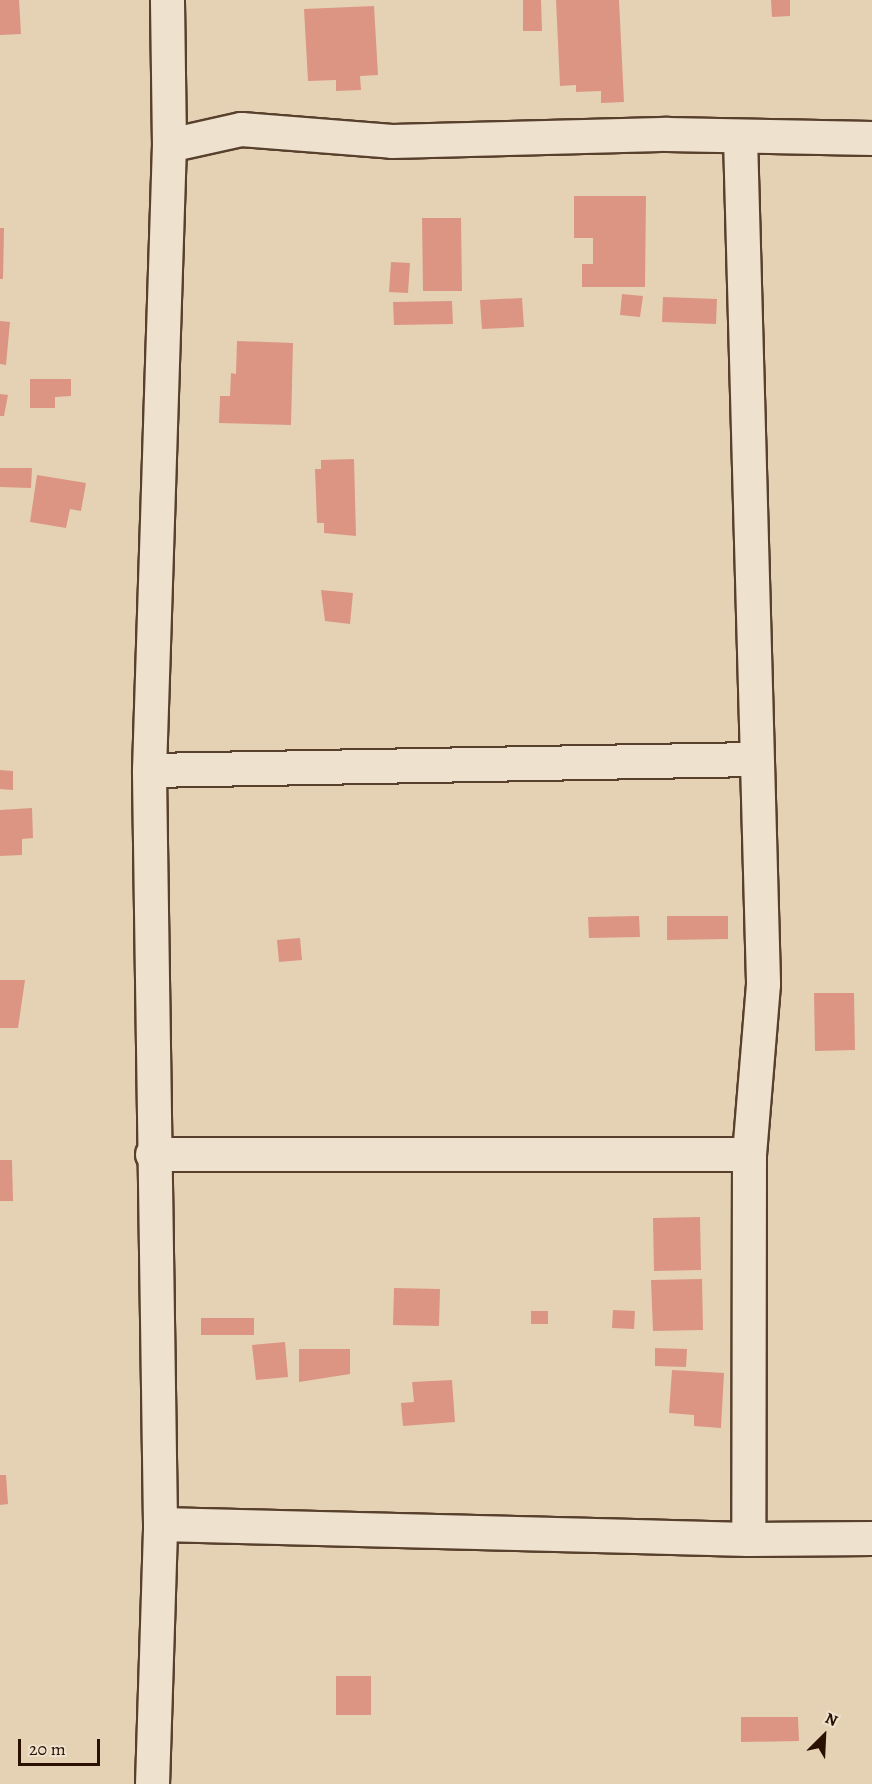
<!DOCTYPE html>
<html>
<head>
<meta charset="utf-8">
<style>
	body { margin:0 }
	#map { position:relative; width:872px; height:1784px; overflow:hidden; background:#e5d2b4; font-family:Alegreya,serif }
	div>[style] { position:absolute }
	.building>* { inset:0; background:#dc9583 }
	.roads { filter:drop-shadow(2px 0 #58402d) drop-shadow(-2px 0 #58402d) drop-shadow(0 2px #58402d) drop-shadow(0 -2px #58402d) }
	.minor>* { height:33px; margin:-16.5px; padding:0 16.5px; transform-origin:16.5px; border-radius:16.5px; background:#eee2ce }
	span { translate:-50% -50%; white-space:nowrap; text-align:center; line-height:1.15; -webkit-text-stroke:5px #eee2ce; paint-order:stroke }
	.north { position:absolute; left:794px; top:1706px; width:60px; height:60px; -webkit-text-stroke:4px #eee2ce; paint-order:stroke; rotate:24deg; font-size:16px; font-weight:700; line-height:24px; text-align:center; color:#291000 }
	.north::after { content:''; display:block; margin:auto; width:21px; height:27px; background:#291000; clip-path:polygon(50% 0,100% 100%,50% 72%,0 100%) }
	.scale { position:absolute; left:18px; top:1739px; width:82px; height:27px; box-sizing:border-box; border:3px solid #291000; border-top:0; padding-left:8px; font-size:18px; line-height:21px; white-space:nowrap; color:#291000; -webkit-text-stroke:4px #eee2ce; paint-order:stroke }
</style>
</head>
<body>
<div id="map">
	<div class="building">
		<div style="clip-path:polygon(0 0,19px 0,21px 34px,0 35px)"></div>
		<div style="clip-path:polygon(523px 0,541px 0,542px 31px,523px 31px)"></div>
		<div style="clip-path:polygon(556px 0,619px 0,624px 102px,601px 103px,601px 91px,576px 92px,576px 85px,560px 86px)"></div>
		<div style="clip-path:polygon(771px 0,790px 0,790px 16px,772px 17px)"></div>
		<div style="clip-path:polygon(374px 6px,378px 75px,360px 76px,361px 90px,336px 91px,336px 80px,308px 81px,304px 9px)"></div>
		<div style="clip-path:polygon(574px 196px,646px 196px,645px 287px,582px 287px,582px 264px,593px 264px,593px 238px,574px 238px)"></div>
		<div style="clip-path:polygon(422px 218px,461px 218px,462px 291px,423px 291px)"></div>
		<div style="clip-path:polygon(0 228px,4px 228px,3px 279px,0 279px)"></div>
		<div style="clip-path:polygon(391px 262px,410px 263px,408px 293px,389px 292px)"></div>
		<div style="clip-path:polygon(622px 294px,643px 296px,640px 317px,620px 315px)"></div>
		<div style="clip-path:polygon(663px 297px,717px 299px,716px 324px,662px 322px)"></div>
		<div style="clip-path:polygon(522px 298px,524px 327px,482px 329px,480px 300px)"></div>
		<div style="clip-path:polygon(452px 301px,453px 324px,394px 325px,393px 302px)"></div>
		<div style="clip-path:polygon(0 321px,10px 322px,6px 365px,0 364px)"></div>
		<div style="clip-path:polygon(237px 341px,293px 343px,291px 425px,219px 423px,220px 396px,230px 396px,231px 373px,236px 374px)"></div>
		<div style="clip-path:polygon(30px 379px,71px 379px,71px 396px,55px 397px,55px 408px,30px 408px)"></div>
		<div style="clip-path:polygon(0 394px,8px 395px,4px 416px,0 416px)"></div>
		<div style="clip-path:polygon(354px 459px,356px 536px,324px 533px,324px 523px,317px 523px,315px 469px,321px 469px,321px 460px)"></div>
		<div style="clip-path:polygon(0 468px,32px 468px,31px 488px,0 487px)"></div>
		<div style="clip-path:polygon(37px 475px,86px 483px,81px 511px,70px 509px,66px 528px,30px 522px)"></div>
		<div style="clip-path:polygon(321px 590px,353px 593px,350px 624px,325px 621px)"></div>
		<div style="clip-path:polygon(0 770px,13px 771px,13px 790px,0 789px)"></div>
		<div style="clip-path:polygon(32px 808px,33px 838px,22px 839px,22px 855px,0 856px,0 810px)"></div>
		<div style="clip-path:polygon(639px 916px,640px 937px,589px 938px,588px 917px)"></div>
		<div style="clip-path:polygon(667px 916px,728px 916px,728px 939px,667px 940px)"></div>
		<div style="clip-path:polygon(300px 938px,302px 960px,279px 962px,277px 940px)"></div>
		<div style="clip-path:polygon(0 980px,25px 980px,18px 1028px,0 1028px)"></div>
		<div style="clip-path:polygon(814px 993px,854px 993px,855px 1050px,815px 1051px)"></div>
		<div style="clip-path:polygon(0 1160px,12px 1160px,13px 1201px,0 1201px)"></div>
		<div style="clip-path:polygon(700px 1217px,701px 1270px,654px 1271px,653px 1218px)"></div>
		<div style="clip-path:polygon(702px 1279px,703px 1330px,653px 1331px,651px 1280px)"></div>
		<div style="clip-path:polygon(394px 1288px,440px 1289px,439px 1326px,393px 1325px)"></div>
		<div style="clip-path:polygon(613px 1310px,635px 1311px,634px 1329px,612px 1328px)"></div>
		<div style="clip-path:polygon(531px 1311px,548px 1311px,548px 1324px,531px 1324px)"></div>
		<div style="clip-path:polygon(201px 1318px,254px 1318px,254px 1335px,201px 1335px)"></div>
		<div style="clip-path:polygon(285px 1342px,288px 1377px,256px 1380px,252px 1345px)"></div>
		<div style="clip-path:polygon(655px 1348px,687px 1349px,686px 1367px,655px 1366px)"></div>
		<div style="clip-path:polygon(299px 1349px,350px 1349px,350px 1374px,299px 1382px)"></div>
		<div style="clip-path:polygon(672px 1370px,724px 1373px,721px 1428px,694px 1426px,694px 1415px,669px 1413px)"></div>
		<div style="clip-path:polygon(452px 1380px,455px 1422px,403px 1426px,401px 1403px,414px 1402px,412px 1382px)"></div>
		<div style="clip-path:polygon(0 1475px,6px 1475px,8px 1504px,0 1505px)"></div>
		<div style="clip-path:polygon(336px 1676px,371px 1676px,371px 1715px,336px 1715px)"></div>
		<div style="clip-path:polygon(741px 1717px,798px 1717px,799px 1741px,741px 1742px)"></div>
	</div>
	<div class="roads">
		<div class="minor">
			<div style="left:740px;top:137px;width:847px;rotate:88.44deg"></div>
			<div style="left:763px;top:984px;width:171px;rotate:94.7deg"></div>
			<div style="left:749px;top:1154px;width:385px;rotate:90.1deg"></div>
			<div style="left:169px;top:145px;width:74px;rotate:-12.5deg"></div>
			<div style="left:241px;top:129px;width:151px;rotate:4.5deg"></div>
			<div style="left:392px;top:141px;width:275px;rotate:-1.5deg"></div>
			<div style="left:667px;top:134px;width:205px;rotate:1.1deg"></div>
			<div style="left:149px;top:770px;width:606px;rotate:-1.04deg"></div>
			<div style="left:152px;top:1154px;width:597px"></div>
			<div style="left:160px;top:1524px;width:588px;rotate:1.46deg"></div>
			<div style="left:748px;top:1539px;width:124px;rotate:-0.5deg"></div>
			<div style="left:152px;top:1784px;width:260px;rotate:-88.2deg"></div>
			<div style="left:160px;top:1524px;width:754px;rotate:-90.84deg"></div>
			<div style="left:149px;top:770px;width:625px;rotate:-88.17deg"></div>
			<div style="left:169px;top:145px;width:145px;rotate:-90.8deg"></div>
		</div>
	</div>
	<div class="north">N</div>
	<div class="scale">20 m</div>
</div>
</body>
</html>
